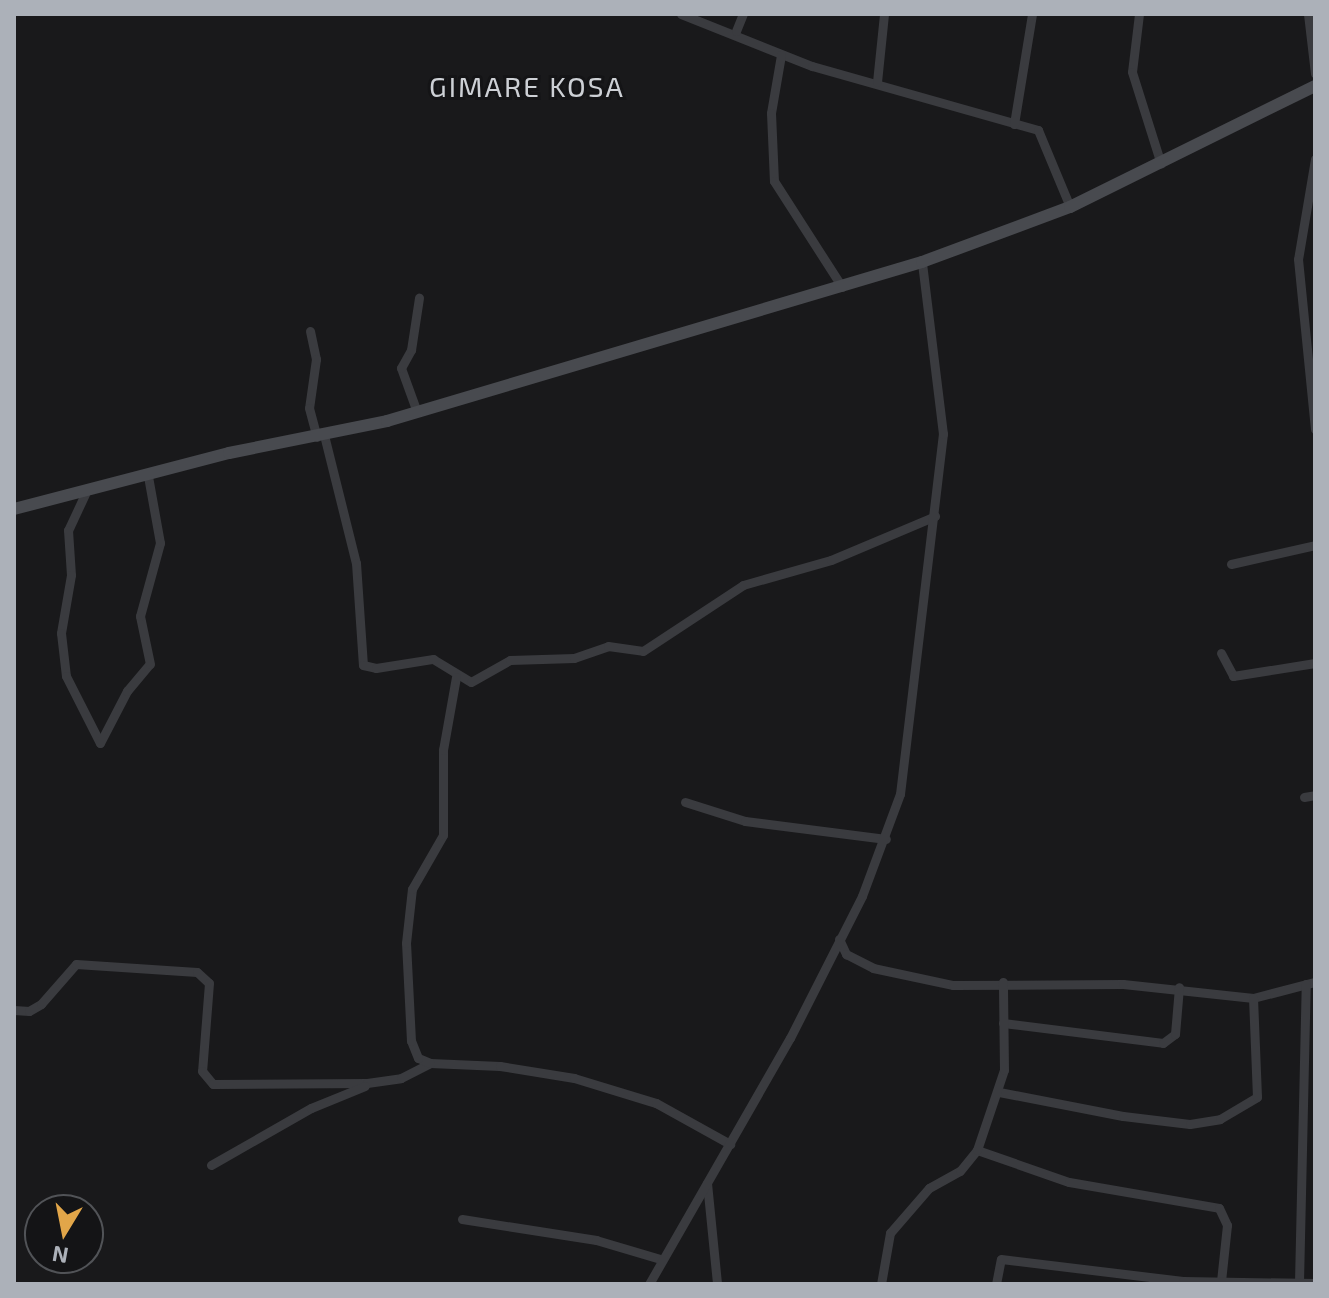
<!DOCTYPE html>
<html>
<head>
<meta charset="utf-8">
<style>
	body { margin:0 }
	#map { position:relative; width:1329px; height:1298px; overflow:hidden; background:#19191b; font-family:"Exo 2",sans-serif }
	div>[style] { position:absolute }
	.street>* { height:9px; margin:-4.5px; padding:0 4.5px; transform-origin:4.5px; border-radius:4.5px; background:#3a3b3f }
	.secondary>* { height:12px; margin:-6px; padding:0 6px; transform-origin:6px; border-radius:6px; background:#484a4f }
	span { translate:-50% -50%; white-space:nowrap; text-align:center; line-height:1.15; -webkit-text-stroke:6px #141416; paint-order:stroke }
	.quarter-label { font-size:28px; color:#cdd0d5; letter-spacing:2px }
	.frame { position:absolute; inset:0; border:16px solid #acb1b9; pointer-events:none }
	.north { position:absolute; left:24px; top:1194px; width:80px; height:80px; box-sizing:border-box; background:#141416; border:2px solid #515357; border-radius:50%; rotate:190deg; font-size:22px; font-weight:700; line-height:32px; text-align:center; color:#acb1b9 }
	.north::after { content:''; display:block; margin:auto; width:28px; height:36px; background:#e2a649; clip-path:polygon(50% 0,100% 100%,50% 72%,0 100%) }
</style>
</head>
<body>
<div id="map">
	<div class="street">
		<div style="left:681px;top:14px;width:141px;rotate:21.7deg"></div>
		<div style="left:812px;top:66px;width:235px;rotate:15.8deg"></div>
		<div style="left:1038px;top:130px;width:83px;rotate:67.4deg"></div>
		<div style="left:1139px;top:14px;width:58px;rotate:96.9deg"></div>
		<div style="left:1132px;top:72px;width:96px;rotate:72.5deg"></div>
		<div style="left:1308px;top:14px;width:60px;rotate:83.3deg"></div>
		<div style="left:736px;top:31px;width:18px;rotate:-68deg"></div>
		<div style="left:781px;top:55px;width:59px;rotate:99.8deg"></div>
		<div style="left:771px;top:113px;width:68px;rotate:87.5deg"></div>
		<div style="left:774px;top:181px;width:126px;rotate:57.3deg"></div>
		<div style="left:877px;top:82px;width:68px;rotate:-84.1deg"></div>
		<div style="left:1014px;top:124px;width:111px;rotate:-80.7deg"></div>
		<div style="left:1315px;top:159px;width:101px;rotate:99.6deg"></div>
		<div style="left:1298px;top:259px;width:171px;rotate:84.3deg"></div>
		<div style="left:310px;top:331px;width:29px;rotate:78deg"></div>
		<div style="left:316px;top:359px;width:49px;rotate:98.1deg"></div>
		<div style="left:309px;top:408px;width:30px;rotate:75deg"></div>
		<div style="left:417px;top:412px;width:47px;rotate:-110deg"></div>
		<div style="left:401px;top:368px;width:21px;rotate:-61deg"></div>
		<div style="left:411px;top:350px;width:53px;rotate:-81.3deg"></div>
		<div style="left:324px;top:435px;width:132px;rotate:76deg"></div>
		<div style="left:356px;top:563px;width:102px;rotate:86.1deg"></div>
		<div style="left:363px;top:665px;width:13px;rotate:13deg"></div>
		<div style="left:376px;top:668px;width:58px;rotate:-9deg"></div>
		<div style="left:433px;top:659px;width:44px;rotate:31.2deg"></div>
		<div style="left:471px;top:682px;width:45px;rotate:-29.4deg"></div>
		<div style="left:510px;top:660px;width:64px;rotate:-1.8deg"></div>
		<div style="left:574px;top:658px;width:36px;rotate:-19deg"></div>
		<div style="left:608px;top:646px;width:35px;rotate:8deg"></div>
		<div style="left:643px;top:651px;width:120px;rotate:-33.4deg"></div>
		<div style="left:743px;top:585px;width:91px;rotate:-15.9deg"></div>
		<div style="left:831px;top:560px;width:113px;rotate:-22.9deg"></div>
		<div style="left:85px;top:494px;width:40px;rotate:115deg"></div>
		<div style="left:68px;top:530px;width:45px;rotate:86.2deg"></div>
		<div style="left:71px;top:575px;width:59px;rotate:99.8deg"></div>
		<div style="left:61px;top:633px;width:43px;rotate:83.4deg"></div>
		<div style="left:66px;top:676px;width:75px;rotate:63.1deg"></div>
		<div style="left:100px;top:743px;width:59px;rotate:-62.6deg"></div>
		<div style="left:127px;top:691px;width:35px;rotate:-50deg"></div>
		<div style="left:150px;top:664px;width:49px;rotate:-101.8deg"></div>
		<div style="left:140px;top:616px;width:76px;rotate:-74.7deg"></div>
		<div style="left:160px;top:543px;width:68px;rotate:-100.2deg"></div>
		<div style="left:1231px;top:564px;width:86px;rotate:-12.7deg"></div>
		<div style="left:1221px;top:653px;width:26px;rotate:62deg"></div>
		<div style="left:1233px;top:676px;width:83px;rotate:-9deg"></div>
		<div style="left:1304px;top:797px;width:11px;rotate:-10deg"></div>
		<div style="left:685px;top:802px;width:63px;rotate:17.6deg"></div>
		<div style="left:745px;top:821px;width:142px;rotate:7.3deg"></div>
		<div style="left:839px;top:939px;width:17px;rotate:65deg"></div>
		<div style="left:846px;top:954px;width:30px;rotate:27deg"></div>
		<div style="left:873px;top:968px;width:82px;rotate:12deg"></div>
		<div style="left:953px;top:985px;width:170px;rotate:-0.3deg"></div>
		<div style="left:1123px;top:984px;width:131px;rotate:6.1deg"></div>
		<div style="left:1253px;top:998px;width:64px;rotate:-14.5deg"></div>
		<div style="left:14px;top:1010px;width:15px;rotate:4deg"></div>
		<div style="left:29px;top:1011px;width:14px;rotate:-30deg"></div>
		<div style="left:41px;top:1004px;width:53px;rotate:-48.8deg"></div>
		<div style="left:76px;top:964px;width:121px;rotate:3.8deg"></div>
		<div style="left:197px;top:972px;width:16px;rotate:43deg"></div>
		<div style="left:209px;top:983px;width:88px;rotate:94.5deg"></div>
		<div style="left:202px;top:1071px;width:17px;rotate:50deg"></div>
		<div style="left:213px;top:1084px;width:154px;rotate:-0.4deg"></div>
		<div style="left:367px;top:1083px;width:34px;rotate:-8deg"></div>
		<div style="left:401px;top:1078px;width:33px;rotate:-27deg"></div>
		<div style="left:430px;top:1063px;width:70px;rotate:2.5deg"></div>
		<div style="left:500px;top:1066px;width:75px;rotate:9.2deg"></div>
		<div style="left:574px;top:1078px;width:86px;rotate:17deg"></div>
		<div style="left:656px;top:1103px;width:85px;rotate:29deg"></div>
		<div style="left:1003px;top:1023px;width:161px;rotate:7.1deg"></div>
		<div style="left:1163px;top:1043px;width:15px;rotate:-37deg"></div>
		<div style="left:1175px;top:1034px;width:47px;rotate:-85.1deg"></div>
		<div style="left:430px;top:1063px;width:13px;rotate:-157deg"></div>
		<div style="left:418px;top:1058px;width:18px;rotate:-112deg"></div>
		<div style="left:411px;top:1041px;width:98px;rotate:-92.9deg"></div>
		<div style="left:406px;top:943px;width:54px;rotate:-83.7deg"></div>
		<div style="left:412px;top:889px;width:62px;rotate:-60.1deg"></div>
		<div style="left:443px;top:835px;width:85px;rotate:-90deg"></div>
		<div style="left:443px;top:750px;width:74px;rotate:-79.9deg"></div>
		<div style="left:999px;top:1092px;width:126px;rotate:11deg"></div>
		<div style="left:1123px;top:1116px;width:67px;rotate:6.8deg"></div>
		<div style="left:1190px;top:1124px;width:30px;rotate:-9deg"></div>
		<div style="left:1220px;top:1119px;width:43px;rotate:-30.7deg"></div>
		<div style="left:1257px;top:1097px;width:99px;rotate:-92.3deg"></div>
		<div style="left:977px;top:1150px;width:97px;rotate:19.2deg"></div>
		<div style="left:1069px;top:1182px;width:152px;rotate:9.8deg"></div>
		<div style="left:1219px;top:1208px;width:19px;rotate:65deg"></div>
		<div style="left:1227px;top:1225px;width:56px;rotate:96.1deg"></div>
		<div style="left:211px;top:1165px;width:115px;rotate:-29.7deg"></div>
		<div style="left:311px;top:1108px;width:58px;rotate:-22.2deg"></div>
		<div style="left:707px;top:1183px;width:101px;rotate:84.3deg"></div>
		<div style="left:462px;top:1219px;width:136px;rotate:8.9deg"></div>
		<div style="left:596px;top:1240px;width:67px;rotate:16.5deg"></div>
		<div style="left:1299px;top:1282px;width:298px;rotate:-88.7deg"></div>
		<div style="left:649px;top:1284px;width:284px;rotate:-60.2deg"></div>
		<div style="left:790px;top:1038px;width:159px;rotate:-63.1deg"></div>
		<div style="left:862px;top:896px;width:109px;rotate:-69.6deg"></div>
		<div style="left:900px;top:794px;width:363px;rotate:-83.2deg"></div>
		<div style="left:943px;top:434px;width:173px;rotate:-97deg"></div>
		<div style="left:881px;top:1284px;width:52px;rotate:-80deg"></div>
		<div style="left:890px;top:1233px;width:60px;rotate:-49.1deg"></div>
		<div style="left:929px;top:1188px;width:35px;rotate:-29deg"></div>
		<div style="left:960px;top:1171px;width:27px;rotate:-51deg"></div>
		<div style="left:977px;top:1150px;width:84px;rotate:-71.4deg"></div>
		<div style="left:1004px;top:1070px;width:88px;rotate:-90.7deg"></div>
		<div style="left:996px;top:1284px;width:25px;rotate:-79deg"></div>
		<div style="left:1001px;top:1259px;width:183px;rotate:6.9deg"></div>
		<div style="left:1183px;top:1281px;width:132px;rotate:0.9deg"></div>
	</div>
	<div class="secondary">
		<div style="left:14px;top:509px;width:222px;rotate:-14.6deg"></div>
		<div style="left:229px;top:453px;width:161px;rotate:-11.4deg"></div>
		<div style="left:387px;top:421px;width:558px;rotate:-16.55deg"></div>
		<div style="left:922px;top:262px;width:158px;rotate:-20.4deg"></div>
		<div style="left:1070px;top:207px;width:273px;rotate:-26.3deg"></div>
	</div>
	<div class="quarter-label">
		<span style="left:527px;top:86px">GIMARE KOSA</span>
	</div>
	<div class="frame"></div>
	<div class="north">N</div>
</div>
</body>
</html>
